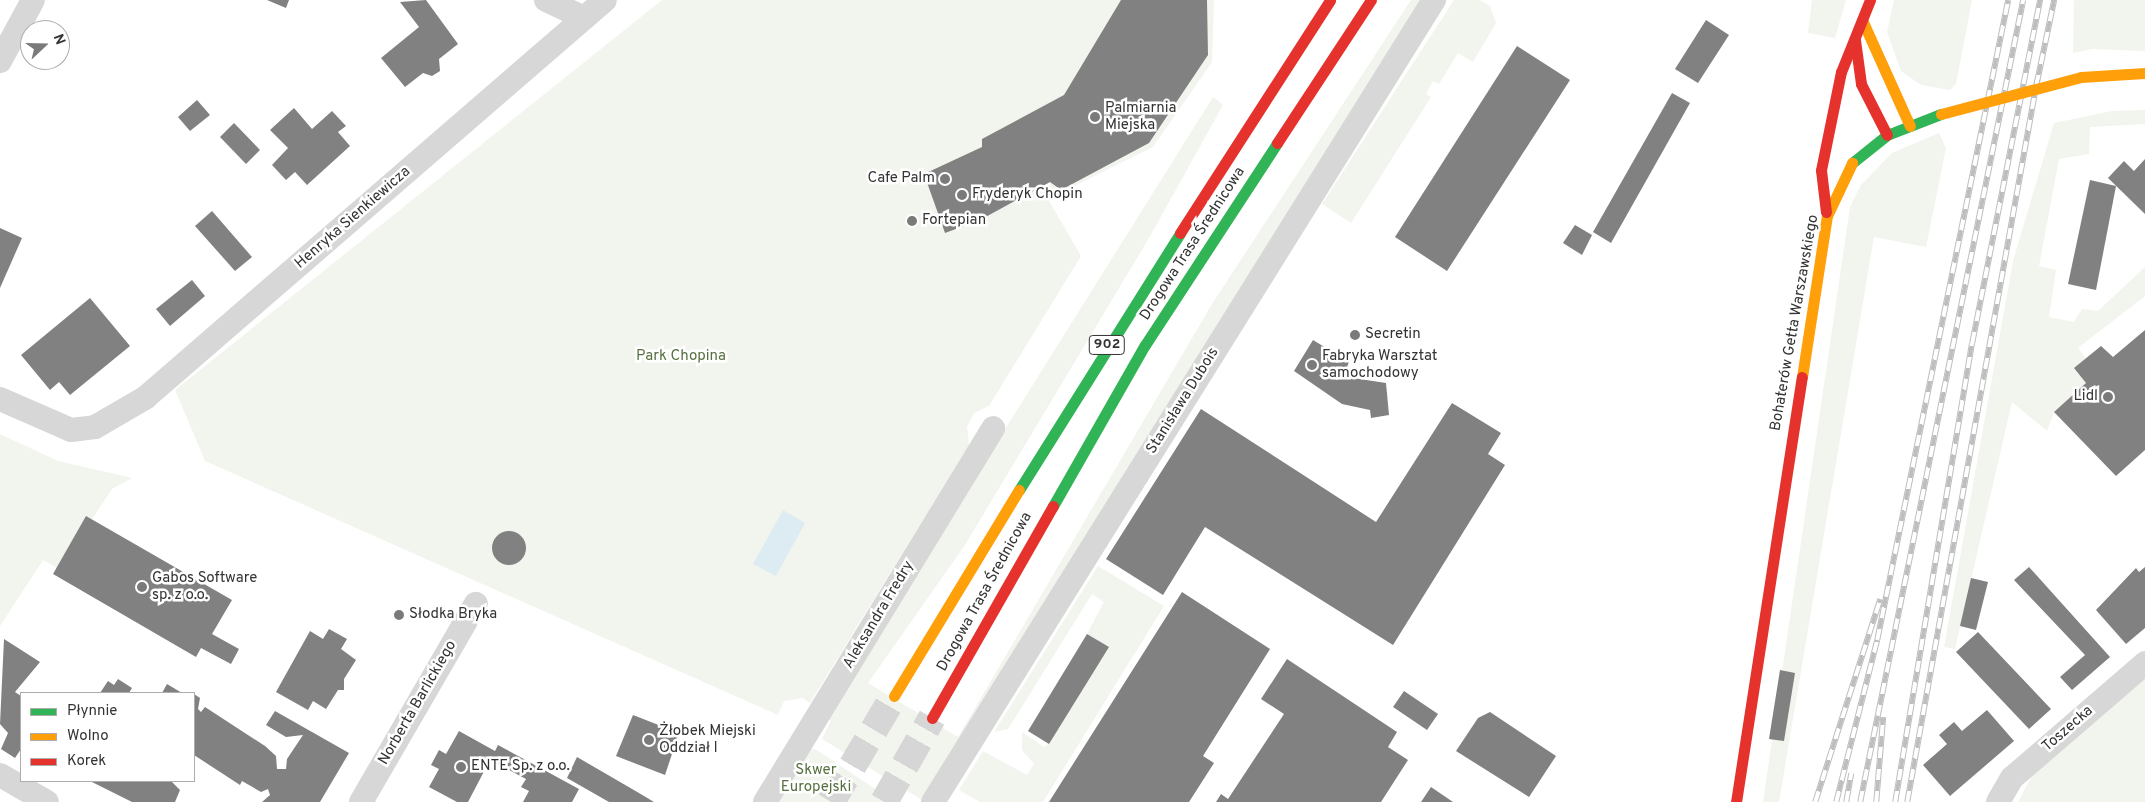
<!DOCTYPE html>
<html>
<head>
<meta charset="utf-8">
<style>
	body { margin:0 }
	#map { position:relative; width:2145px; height:802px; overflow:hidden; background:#fff; font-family:Overpass,sans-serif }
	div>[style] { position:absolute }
	.green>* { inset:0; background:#f1f5ed }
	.water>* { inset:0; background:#ddebf3 }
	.building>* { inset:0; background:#818181 }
	.round { border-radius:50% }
	.primary-tunnel>* { height:28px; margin-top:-14px; transform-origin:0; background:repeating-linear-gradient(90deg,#d6d6d6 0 28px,transparent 0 42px) }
	.street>* { height:24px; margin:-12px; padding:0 12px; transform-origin:12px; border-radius:12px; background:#d7d7d7 }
	.fast>* { height:11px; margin:-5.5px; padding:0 5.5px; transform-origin:5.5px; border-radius:5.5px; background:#30b455 }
	.slow>* { height:11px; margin:-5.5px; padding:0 5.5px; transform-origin:5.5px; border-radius:5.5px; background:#ff9f0a }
	.jam>* { height:11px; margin:-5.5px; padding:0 5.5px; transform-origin:5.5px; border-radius:5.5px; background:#e5322d }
	.rail>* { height:5.5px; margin-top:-2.75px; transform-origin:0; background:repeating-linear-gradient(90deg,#fff 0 11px,#bebebe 0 22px); box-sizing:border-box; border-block:1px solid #bebebe }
	.slow-bridge>* { height:11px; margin:-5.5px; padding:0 5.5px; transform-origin:5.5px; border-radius:5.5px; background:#ff9f0a }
	.dots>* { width:14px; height:14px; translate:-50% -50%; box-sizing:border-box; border:2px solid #fff; border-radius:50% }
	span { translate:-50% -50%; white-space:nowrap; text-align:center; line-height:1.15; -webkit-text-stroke:5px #fff; paint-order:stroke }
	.shield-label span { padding:1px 4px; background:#fff; border:1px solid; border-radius:4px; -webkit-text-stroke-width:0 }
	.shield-label { font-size:14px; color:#333; font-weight:700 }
	.poi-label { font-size:15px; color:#333 }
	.left { translate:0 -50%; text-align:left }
	.right { translate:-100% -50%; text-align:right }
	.street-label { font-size:15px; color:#333 }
	.park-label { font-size:15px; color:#56703f }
	.legend { position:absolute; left:20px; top:692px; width:175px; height:90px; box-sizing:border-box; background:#fff; border:1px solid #adadad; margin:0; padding:6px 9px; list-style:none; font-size:15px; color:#333 }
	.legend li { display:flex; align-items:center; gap:10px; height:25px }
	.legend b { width:25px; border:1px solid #adadad }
	.north { position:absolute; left:20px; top:20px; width:50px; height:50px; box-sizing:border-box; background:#fff; border:1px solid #adadad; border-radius:50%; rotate:69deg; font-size:14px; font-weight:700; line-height:20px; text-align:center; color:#333 }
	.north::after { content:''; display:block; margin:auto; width:18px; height:22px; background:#7a7a7a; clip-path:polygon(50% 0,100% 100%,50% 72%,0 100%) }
</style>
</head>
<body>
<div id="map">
	<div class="green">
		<div style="clip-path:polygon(662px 0,1214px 0,1212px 62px,1153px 147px,1048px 199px,1081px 256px,989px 406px,974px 413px,967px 427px,969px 445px,810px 703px,802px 698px,784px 701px,778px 715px,205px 461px,175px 390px)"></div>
		<div style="clip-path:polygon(1411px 0,1423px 0,922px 800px,822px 739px,831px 721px,825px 717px,1213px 97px,1223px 105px,1149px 238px,965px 545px,868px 683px,958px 737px,1212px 304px)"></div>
		<div style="clip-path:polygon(1454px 0,1480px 0,1490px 6px,1496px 23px,1473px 62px,1458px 53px,1439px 84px,1433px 81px,1426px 94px,1431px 97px,1351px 223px,1322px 204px)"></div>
		<div style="clip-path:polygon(1812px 0,1846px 0,1835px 38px,1808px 33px)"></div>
		<div style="clip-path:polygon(1894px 0,1972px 0,1956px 84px,1950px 90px,1921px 85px,1901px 71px,1887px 32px)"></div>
		<div style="clip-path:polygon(2074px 0,2145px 0,2145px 51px,2092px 49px,2073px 53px)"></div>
		<div style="clip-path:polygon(2145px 110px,2145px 124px,2090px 127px,2089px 154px,2059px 159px,2039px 266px,2056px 270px,2049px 317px,2074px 322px,2082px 309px,2098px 311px,2145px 267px,2145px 296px,2078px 348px,2086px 359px,2086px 383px,2054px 412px,2047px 431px,2012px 402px,1955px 649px,1944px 647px,2013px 261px,2054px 123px,2112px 111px)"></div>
		<div style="clip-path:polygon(1939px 133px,1946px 148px,1926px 247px,1874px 237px,1779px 802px,1763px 802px,1850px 207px,1861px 185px,1892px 153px)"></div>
		<div style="clip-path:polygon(0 434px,58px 461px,132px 478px,112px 489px,59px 569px,43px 560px,0 626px)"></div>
		<div style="clip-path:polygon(1098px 566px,1164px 606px,1043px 802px,980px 802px,959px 790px,983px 751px,1027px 775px,1034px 764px,1022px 750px,1022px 732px,1044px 747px,1049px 744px,1108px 647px,1087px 634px,1104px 602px,1092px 594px,1008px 729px,994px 732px)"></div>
		<div style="clip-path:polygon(2145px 679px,2145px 802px,2018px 802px,2034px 772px)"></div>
		<div style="clip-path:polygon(815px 749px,895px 802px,774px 802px,805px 750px)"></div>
	</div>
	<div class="water">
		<div style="clip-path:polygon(783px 510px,805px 523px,776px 576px,753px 564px)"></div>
	</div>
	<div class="building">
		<div style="clip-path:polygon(267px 0,289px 0,286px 8px)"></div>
		<div style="clip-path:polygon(426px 0,458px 44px,439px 59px,440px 71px,432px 76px,423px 73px,405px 87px,381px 58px,419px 27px,400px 2px)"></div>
		<div style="clip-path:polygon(1121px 0,1207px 0,1208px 55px,1149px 143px,1061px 190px,1050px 182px,980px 220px,945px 233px,924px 174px,982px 147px,982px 139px,1064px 95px)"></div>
		<div style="clip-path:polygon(1706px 20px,1729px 35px,1698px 83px,1675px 69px)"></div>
		<div style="clip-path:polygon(1517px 46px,1570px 80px,1447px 271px,1395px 237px)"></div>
		<div style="clip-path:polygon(1672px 93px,1690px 103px,1611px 243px,1593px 232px)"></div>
		<div style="clip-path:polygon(197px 100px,210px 115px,190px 131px,178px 117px)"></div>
		<div style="clip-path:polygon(294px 108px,312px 129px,332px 111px,346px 126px,338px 132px,350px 146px,307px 185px,295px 172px,286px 180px,272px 165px,288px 148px,270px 130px)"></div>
		<div style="clip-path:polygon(234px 123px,260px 150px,246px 164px,220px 137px)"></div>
		<div style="clip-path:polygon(2145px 159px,2145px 214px,2108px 178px,2124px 161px,2134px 171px)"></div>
		<div style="clip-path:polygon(2090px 180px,2116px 186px,2096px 290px,2068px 284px)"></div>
		<div style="clip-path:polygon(212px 211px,252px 257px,235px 271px,195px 226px)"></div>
		<div style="clip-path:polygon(1575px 225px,1592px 235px,1582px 255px,1563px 243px)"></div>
		<div style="clip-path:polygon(0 228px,22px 238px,0 288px)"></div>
		<div style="clip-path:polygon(192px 280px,205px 296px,170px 326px,156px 309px)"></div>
		<div style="clip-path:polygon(90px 298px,130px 346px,70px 395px,59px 382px,50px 390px,21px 355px)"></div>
		<div style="clip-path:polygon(2145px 330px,2145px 450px,2116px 476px,2054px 412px,2086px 383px,2074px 368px,2101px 346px,2113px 357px)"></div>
		<div style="clip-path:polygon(1313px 340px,1349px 362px,1345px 372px,1353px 378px,1386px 383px,1389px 415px,1371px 418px,1370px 410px,1342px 404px,1294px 371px)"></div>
		<div style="clip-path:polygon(1452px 403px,1501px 433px,1488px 454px,1505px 465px,1393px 645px,1205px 527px,1163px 595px,1106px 559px,1201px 409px,1376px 522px)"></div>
		<div style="clip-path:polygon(86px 516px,232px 600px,212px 634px,239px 649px,231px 664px,201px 648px,196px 657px,53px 574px)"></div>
		<div class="round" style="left:492px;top:531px;width:34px;height:34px"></div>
		<div style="clip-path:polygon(2029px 567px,2110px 657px,2072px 690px,2060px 677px,2085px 655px,2014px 580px)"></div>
		<div style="clip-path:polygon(2145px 567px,2145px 628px,2126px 644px,2096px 610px,2136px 568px,2139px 572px)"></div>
		<div style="clip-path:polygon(1971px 578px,1988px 582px,1976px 630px,1960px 626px)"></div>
		<div style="clip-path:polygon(1182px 592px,1270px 649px,1203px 756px,1214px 763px,1189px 802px,1049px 802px)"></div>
		<div style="clip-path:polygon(329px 629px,347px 639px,341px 649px,356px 660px,344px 679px,344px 690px,338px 690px,326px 709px,313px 701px,308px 710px,276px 692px,310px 631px,323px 639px)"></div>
		<div style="clip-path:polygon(1978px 632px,2051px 709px,2029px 729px,1956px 652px)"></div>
		<div style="clip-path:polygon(1087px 634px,1109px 647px,1049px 744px,1028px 731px)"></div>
		<div style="clip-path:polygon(4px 639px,40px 662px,15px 692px,21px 696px,21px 749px,15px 758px,1px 749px,8px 733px,0 724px)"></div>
		<div style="clip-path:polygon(1287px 659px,1397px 732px,1388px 747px,1408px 760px,1381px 802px,1216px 802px,1221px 794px,1228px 799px,1284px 714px,1261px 699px)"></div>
		<div style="clip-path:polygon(1780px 670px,1795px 673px,1784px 741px,1769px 739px)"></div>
		<div style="clip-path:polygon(118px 679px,132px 688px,129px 693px,100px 693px,108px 681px,114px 685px)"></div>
		<div style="clip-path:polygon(167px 684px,182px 693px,162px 693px)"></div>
		<div style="clip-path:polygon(1404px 691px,1438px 714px,1427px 730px,1393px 707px)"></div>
		<div style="clip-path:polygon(194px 694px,200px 698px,198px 709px,201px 712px,205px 707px,265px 746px,276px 756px,277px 769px,286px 769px,287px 759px,303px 735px,286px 737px,266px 725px,275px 711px,349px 753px,320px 802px,262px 802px,270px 795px,268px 789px,261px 792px,242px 781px,240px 785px,194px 755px)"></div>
		<div style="clip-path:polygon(1987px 710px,2014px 741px,1950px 796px,1923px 765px,1947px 744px,1939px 735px,1954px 722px,1962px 731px)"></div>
		<div style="clip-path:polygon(1490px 712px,1556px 756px,1529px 797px,1456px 751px,1478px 718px)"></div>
		<div style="clip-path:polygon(633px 715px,679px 733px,665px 775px,616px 756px)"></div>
		<div style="clip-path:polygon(459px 731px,495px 751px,498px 745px,579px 789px,572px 802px,523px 802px,529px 791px,521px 787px,526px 779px,490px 760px,468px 802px,457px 802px,429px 787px,439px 769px,431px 765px,439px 750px,446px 754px)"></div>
		<div style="clip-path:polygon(577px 757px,639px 793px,654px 802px,609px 802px,567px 778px)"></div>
		<div style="clip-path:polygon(90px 781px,171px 781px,180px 790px,175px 802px,132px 802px)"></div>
		<div style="clip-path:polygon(1431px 787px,1453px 802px,1421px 802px)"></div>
	</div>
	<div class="primary-tunnel">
		<div style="left:831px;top:802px;width:123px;rotate:-59.3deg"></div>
		<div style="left:884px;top:802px;width:97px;rotate:-60.3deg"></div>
	</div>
	<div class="street">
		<div style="left:546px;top:0;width:42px;rotate:25.3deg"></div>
		<div style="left:0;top:61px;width:69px;rotate:-61.6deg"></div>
		<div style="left:0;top:399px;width:77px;rotate:23.6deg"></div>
		<div style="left:71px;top:430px;width:24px;rotate:-7deg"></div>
		<div style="left:95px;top:427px;width:58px;rotate:-30.1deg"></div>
		<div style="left:145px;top:398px;width:608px;rotate:-40.87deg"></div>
		<div style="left:0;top:775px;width:54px;rotate:29.9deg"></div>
		<div style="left:361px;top:802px;width:229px;rotate:-59.9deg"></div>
		<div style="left:765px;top:802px;width:438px;rotate:-58.6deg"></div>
		<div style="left:933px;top:802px;width:946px;rotate:-58.01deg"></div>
		<div style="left:1998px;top:802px;width:28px;rotate:-60deg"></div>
		<div style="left:2012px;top:778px;width:176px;rotate:-40.8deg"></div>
	</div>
	<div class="fast">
		<div style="left:1852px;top:163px;width:45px;rotate:-38.7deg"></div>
		<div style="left:1887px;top:135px;width:58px;rotate:-21.3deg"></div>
		<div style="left:1019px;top:490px;width:303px;rotate:-57.9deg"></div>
		<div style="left:1053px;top:506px;width:185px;rotate:-60.3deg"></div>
		<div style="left:1145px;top:345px;width:241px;rotate:-56.8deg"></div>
	</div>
	<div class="slow">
		<div style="left:1863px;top:22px;width:114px;rotate:65.7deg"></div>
		<div style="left:2081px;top:77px;width:64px;rotate:-3.6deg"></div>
		<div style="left:1802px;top:377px;width:163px;rotate:-81.2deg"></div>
		<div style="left:1827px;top:216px;width:59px;rotate:-64.7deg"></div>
		<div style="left:894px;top:696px;width:241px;rotate:-58.8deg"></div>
	</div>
	<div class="jam">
		<div style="left:1855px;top:40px;width:44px;rotate:82.2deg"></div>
		<div style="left:1861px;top:84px;width:57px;rotate:63deg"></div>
		<div style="left:1277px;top:143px;width:171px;rotate:-56.7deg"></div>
		<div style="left:1826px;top:212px;width:42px;rotate:-96.8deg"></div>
		<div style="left:1821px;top:170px;width:100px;rotate:-78.5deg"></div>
		<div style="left:1841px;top:72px;width:78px;rotate:-68.1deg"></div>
		<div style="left:1180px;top:233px;width:277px;rotate:-57.2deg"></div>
		<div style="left:932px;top:718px;width:244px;rotate:-60.3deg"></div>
		<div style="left:1736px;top:802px;width:430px;rotate:-81.2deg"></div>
	</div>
	<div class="rail">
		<div style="left:2036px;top:86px;width:88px;rotate:-78.2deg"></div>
		<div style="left:1815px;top:802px;width:213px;rotate:-72.2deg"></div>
		<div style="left:1836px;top:802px;width:167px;rotate:-75.8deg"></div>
		<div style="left:1877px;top:640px;width:653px;rotate:-78.43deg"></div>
		<div style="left:1846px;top:802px;width:29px;rotate:-80deg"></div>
		<div style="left:1860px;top:802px;width:818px;rotate:-78.51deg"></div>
		<div style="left:1876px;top:802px;width:85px;rotate:-85.3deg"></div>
		<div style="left:1895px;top:802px;width:465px;rotate:-80.5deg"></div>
		<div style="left:1972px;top:343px;width:350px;rotate:-78.8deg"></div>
		<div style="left:1907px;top:802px;width:734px;rotate:-79.79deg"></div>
	</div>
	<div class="slow-bridge">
		<div style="left:1941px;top:114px;width:145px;rotate:-14.8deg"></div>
	</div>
	<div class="dots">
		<div style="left:1095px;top:117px;background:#7a7a7a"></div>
		<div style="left:945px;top:179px;background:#7a7a7a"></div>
		<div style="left:962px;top:195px;background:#7a7a7a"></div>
		<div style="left:912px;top:221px;background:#7a7a7a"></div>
		<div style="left:1355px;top:335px;background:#7a7a7a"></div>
		<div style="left:1312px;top:365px;background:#7a7a7a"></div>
		<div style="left:2108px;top:397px;background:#7a7a7a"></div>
		<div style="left:142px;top:587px;background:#7a7a7a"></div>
		<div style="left:399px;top:615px;background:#7a7a7a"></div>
		<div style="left:649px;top:740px;background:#7a7a7a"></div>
		<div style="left:461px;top:767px;background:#7a7a7a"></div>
	</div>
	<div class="shield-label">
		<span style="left:1107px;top:345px">902</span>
	</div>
	<div class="poi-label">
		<span class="left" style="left:1105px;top:117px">Palmiarnia<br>Miejska</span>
		<span class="right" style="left:935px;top:179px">Cafe Palm</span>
		<span class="left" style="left:972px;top:195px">Fryderyk Chopin</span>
		<span class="left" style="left:922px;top:221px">Fortepian</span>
		<span class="left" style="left:1365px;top:335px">Secretin</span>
		<span class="left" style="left:1322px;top:365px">Fabryka Warsztat<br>samochodowy</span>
		<span class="right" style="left:2098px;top:397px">Lidl</span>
		<span class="left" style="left:152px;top:587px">Gabos Software<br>sp. z o.o.</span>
		<span class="left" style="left:409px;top:615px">Słodka Bryka</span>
		<span class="left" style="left:659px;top:740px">Żłobek Miejski<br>Oddział I</span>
		<span class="left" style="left:471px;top:767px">ENTE Sp. z o.o.</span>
	</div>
	<div class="street-label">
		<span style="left:353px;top:218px;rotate:-41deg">Henryka Sienkiewicza</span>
		<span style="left:1193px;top:244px;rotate:-57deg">Drogowa Trasa Średnicowa</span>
		<span style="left:1795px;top:323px;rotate:-80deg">Bohaterów Getta Warszawskiego</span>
		<span style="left:1183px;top:401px;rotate:-58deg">Stanisława Dubois</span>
		<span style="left:985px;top:592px;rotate:-61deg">Drogowa Trasa Średnicowa</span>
		<span style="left:879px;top:615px;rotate:-59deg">Aleksandra Fredry</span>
		<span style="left:418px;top:703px;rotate:-60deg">Norberta Barlickiego</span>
		<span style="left:2068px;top:729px;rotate:-41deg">Toszecka</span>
	</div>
	<div class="park-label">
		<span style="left:681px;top:357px">Park Chopina</span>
		<span style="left:816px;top:779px">Skwer<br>Europejski</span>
	</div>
	<ul class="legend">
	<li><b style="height:6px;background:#30b455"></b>Płynnie</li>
	<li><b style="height:6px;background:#ff9f0a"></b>Wolno</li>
	<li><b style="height:6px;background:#e5322d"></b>Korek</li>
	</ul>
	<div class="north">N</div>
</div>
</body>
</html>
